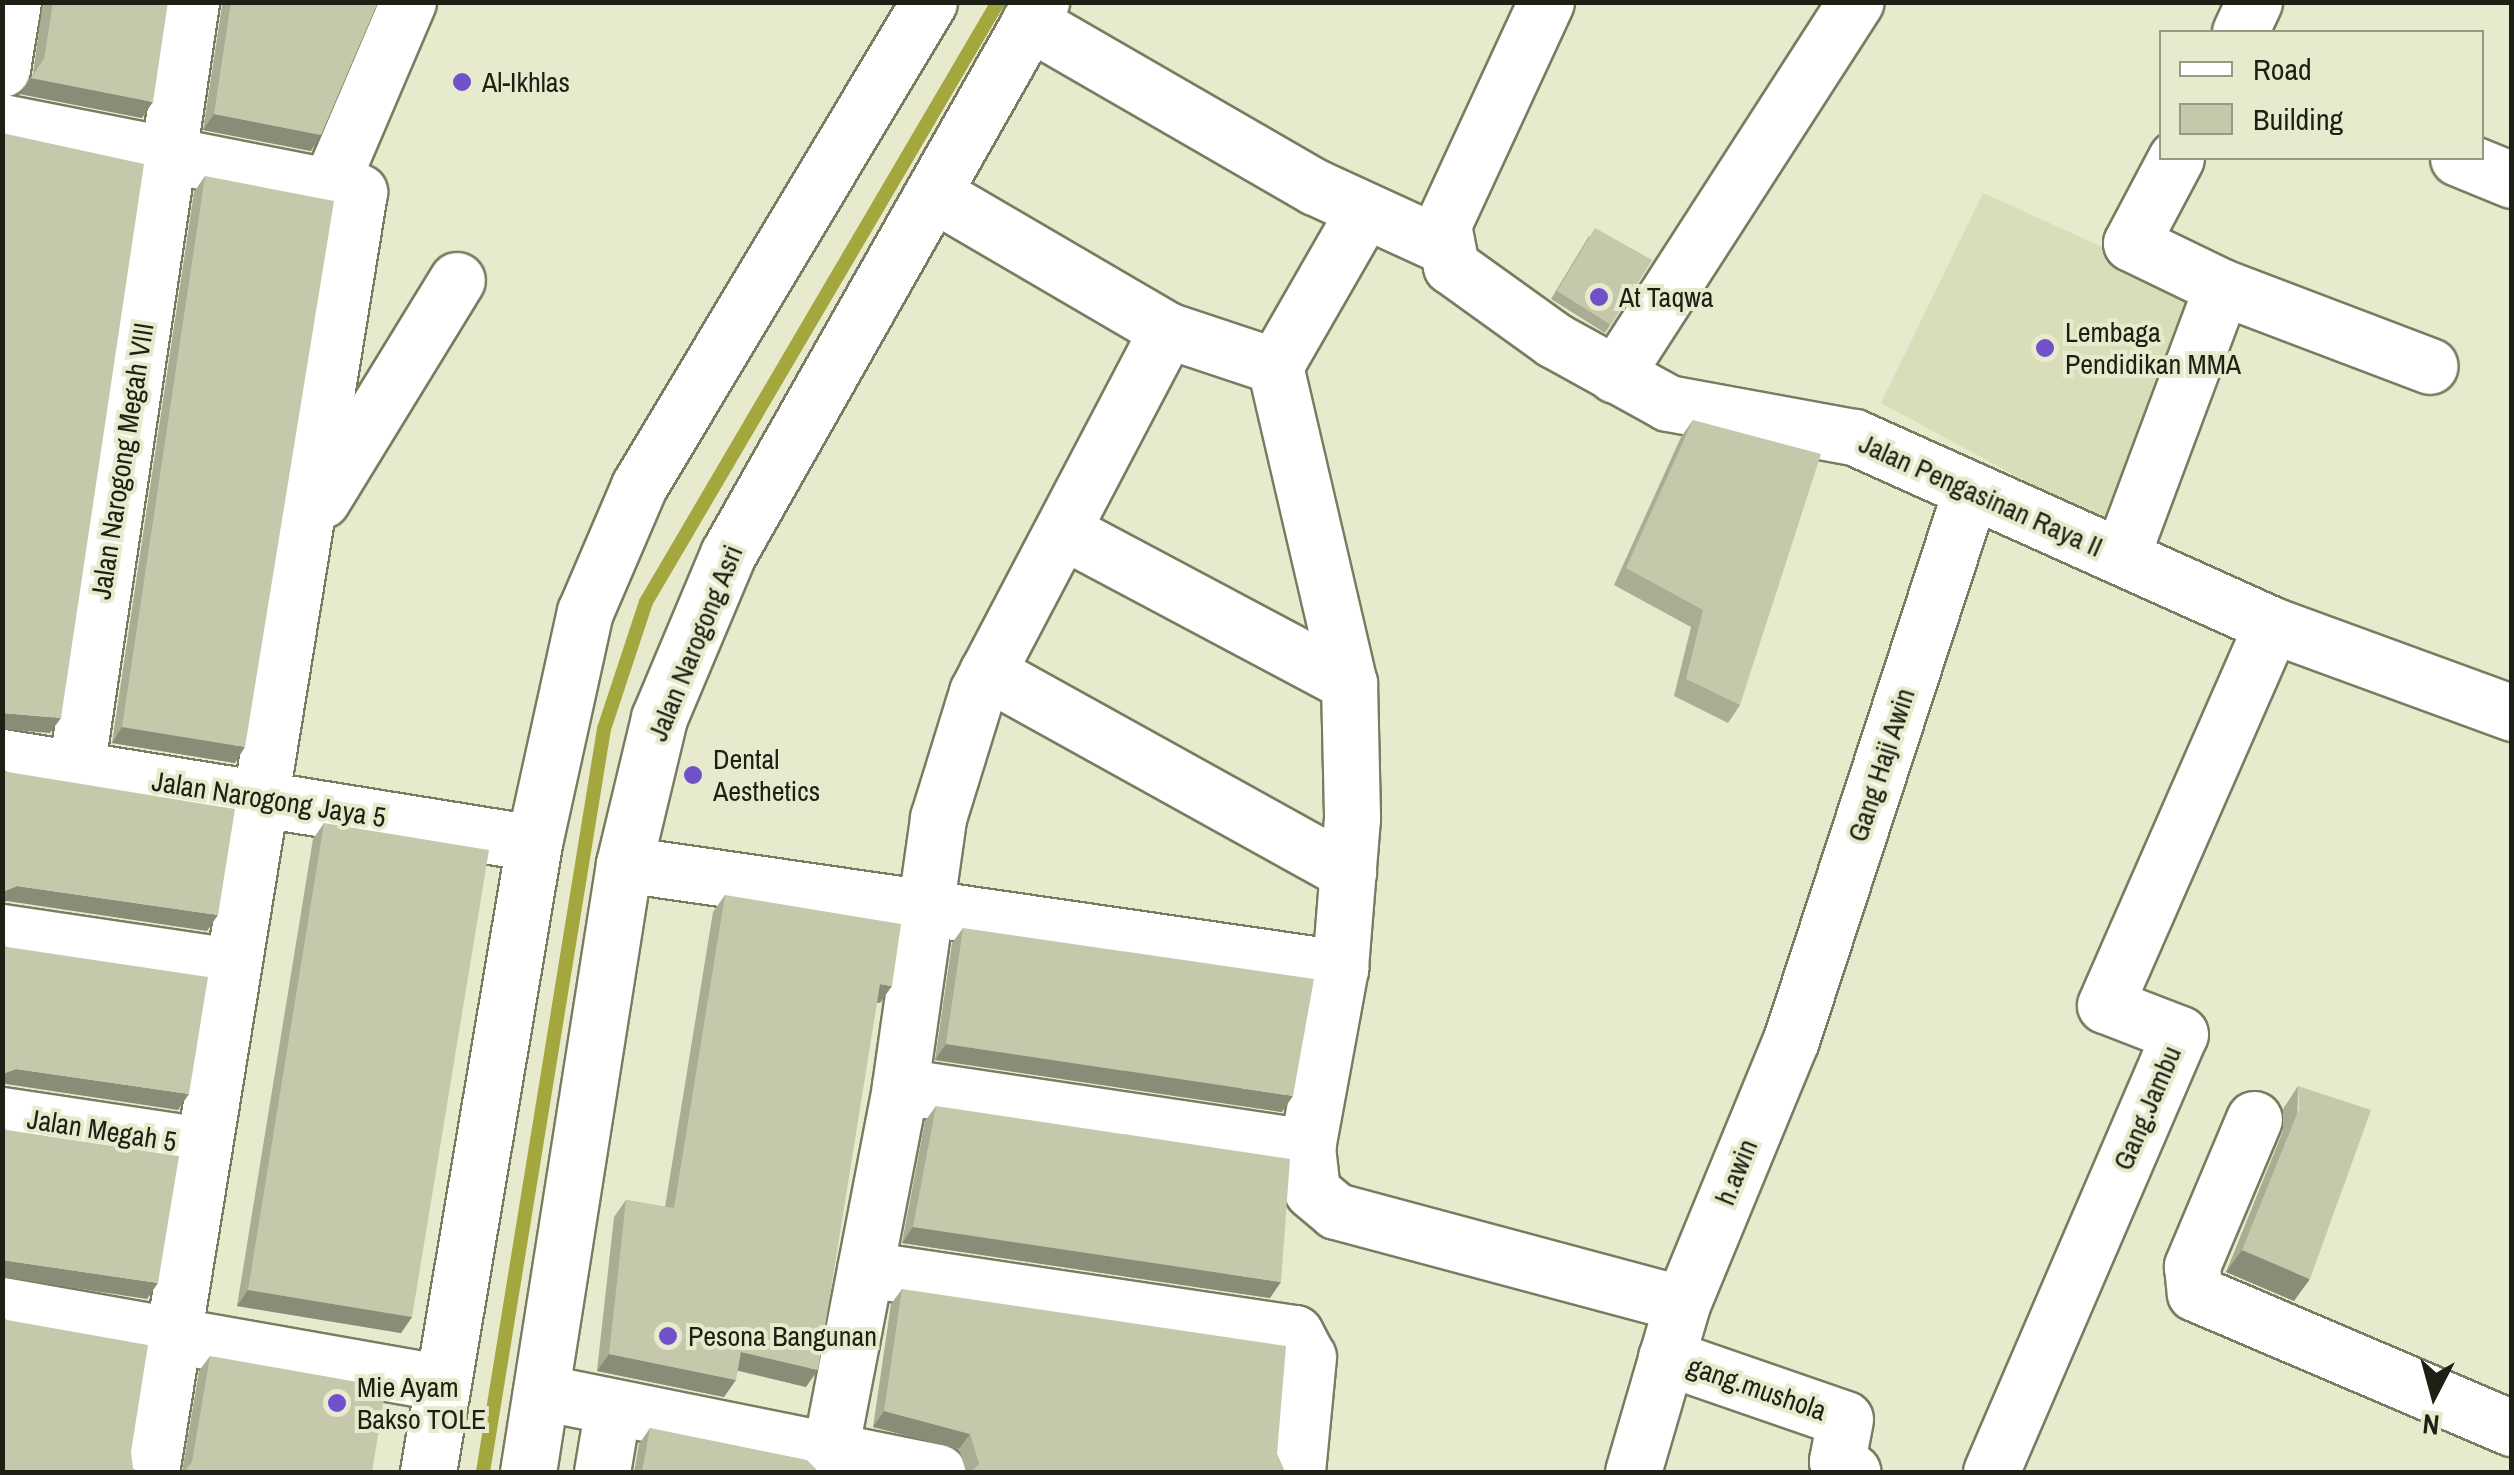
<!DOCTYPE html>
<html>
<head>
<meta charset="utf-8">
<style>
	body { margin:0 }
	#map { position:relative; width:2514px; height:1475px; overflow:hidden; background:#e7eacc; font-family:"Archivo Narrow",sans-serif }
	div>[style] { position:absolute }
	.built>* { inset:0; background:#daddb9 }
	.stream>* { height:14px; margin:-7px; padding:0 7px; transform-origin:7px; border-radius:7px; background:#a3a73e }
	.roads { filter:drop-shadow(2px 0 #7a7c61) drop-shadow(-2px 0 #7a7c61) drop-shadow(0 2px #7a7c61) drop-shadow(0 -2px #7a7c61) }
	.minor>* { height:55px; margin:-27.5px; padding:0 27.5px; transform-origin:27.5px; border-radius:27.5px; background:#fff }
	.wall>* { inset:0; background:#aaac93 }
	.shaded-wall>* { inset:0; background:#8b8c78 }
	.building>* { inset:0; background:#c6c8ab }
	.dots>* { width:28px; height:28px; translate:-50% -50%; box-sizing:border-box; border:5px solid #e7eacc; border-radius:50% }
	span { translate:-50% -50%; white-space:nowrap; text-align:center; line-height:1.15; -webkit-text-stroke:8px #e7eacc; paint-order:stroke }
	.poi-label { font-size:28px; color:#1f2015 }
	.left { translate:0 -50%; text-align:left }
	.street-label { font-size:28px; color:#1f2015 }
	.frame { position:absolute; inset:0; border:5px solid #1f2015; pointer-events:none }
	.legend { position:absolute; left:2159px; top:30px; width:325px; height:130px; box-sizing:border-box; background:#e7eacc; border:2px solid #979983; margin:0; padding:12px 18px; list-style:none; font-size:30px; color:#1f2015 }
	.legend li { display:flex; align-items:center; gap:20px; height:50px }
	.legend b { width:50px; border:2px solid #979983 }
	.north { position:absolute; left:2384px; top:1345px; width:100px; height:100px; -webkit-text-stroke:8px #e7eacc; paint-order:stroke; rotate:186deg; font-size:28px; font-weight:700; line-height:40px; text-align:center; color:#1f2015 }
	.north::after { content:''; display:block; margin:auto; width:35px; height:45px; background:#1f2015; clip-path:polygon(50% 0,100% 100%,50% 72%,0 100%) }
</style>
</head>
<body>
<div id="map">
	<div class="built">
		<div style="clip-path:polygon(1983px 193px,2202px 292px,2114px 529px,1881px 403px)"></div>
	</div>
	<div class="stream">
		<div style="left:483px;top:1472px;width:753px;rotate:-80.75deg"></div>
		<div style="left:604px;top:729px;width:134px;rotate:-71.7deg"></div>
		<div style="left:646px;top:602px;width:696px;rotate:-59.6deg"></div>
	</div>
	<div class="roads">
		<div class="minor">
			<div style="left:1546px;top:2px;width:246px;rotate:114.8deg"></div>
			<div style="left:1443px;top:225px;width:42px;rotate:79deg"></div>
			<div style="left:1451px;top:266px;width:127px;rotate:35.7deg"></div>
			<div style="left:1554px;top:340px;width:130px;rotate:28.9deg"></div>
			<div style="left:1668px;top:403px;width:189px;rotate:10.4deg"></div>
			<div style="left:1854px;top:437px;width:458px;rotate:24.2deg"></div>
			<div style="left:2272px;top:625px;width:256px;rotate:20.1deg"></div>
			<div style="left:1029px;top:22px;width:330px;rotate:30deg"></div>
			<div style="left:1315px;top:187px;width:144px;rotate:24.6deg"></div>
			<div style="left:2240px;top:32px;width:33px;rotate:-65deg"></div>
			<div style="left:2px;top:69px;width:68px;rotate:-80.7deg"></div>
			<div style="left:2px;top:122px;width:364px;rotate:11.1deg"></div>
			<div style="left:359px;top:192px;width:1297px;rotate:99.23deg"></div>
			<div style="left:2458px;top:158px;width:58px;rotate:22.2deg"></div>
			<div style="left:329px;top:187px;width:201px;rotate:-66.9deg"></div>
			<div style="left:2222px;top:287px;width:222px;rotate:20.8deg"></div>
			<div style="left:1167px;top:330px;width:114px;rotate:18.4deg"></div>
			<div style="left:1275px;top:366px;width:179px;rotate:-60.1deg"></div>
			<div style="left:1275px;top:366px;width:326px;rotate:76.9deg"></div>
			<div style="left:1349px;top:683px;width:135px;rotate:88.7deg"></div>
			<div style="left:1352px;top:818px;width:150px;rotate:94.6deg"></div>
			<div style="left:1340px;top:968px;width:182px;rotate:100.4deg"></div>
			<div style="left:1307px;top:1147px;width:44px;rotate:83.5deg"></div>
			<div style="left:1312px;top:1191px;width:31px;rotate:40deg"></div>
			<div style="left:1336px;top:1211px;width:358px;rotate:15deg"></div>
			<div style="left:1615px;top:375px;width:444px;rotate:-57.2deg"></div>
			<div style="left:322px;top:500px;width:258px;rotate:-58.5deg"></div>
			<div style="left:1065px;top:532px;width:322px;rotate:28deg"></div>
			<div style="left:2121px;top:557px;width:288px;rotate:-69.5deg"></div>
			<div style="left:2222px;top:287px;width:101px;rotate:-154.2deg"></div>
			<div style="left:2131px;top:243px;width:96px;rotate:-62.1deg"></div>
			<div style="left:987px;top:672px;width:413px;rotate:29deg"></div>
			<div style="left:2px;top:757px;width:539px;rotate:9.18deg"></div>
			<div style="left:76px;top:769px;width:776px;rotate:-81.47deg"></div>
			<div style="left:624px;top:864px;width:724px;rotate:8.26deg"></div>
			<div style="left:2px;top:932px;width:232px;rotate:8.4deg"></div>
			<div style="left:900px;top:1086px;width:412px;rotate:8.5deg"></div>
			<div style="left:2px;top:1115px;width:202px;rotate:8.5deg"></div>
			<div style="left:2254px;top:1119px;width:160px;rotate:112.9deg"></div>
			<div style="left:2192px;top:1266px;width:27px;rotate:84deg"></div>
			<div style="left:2195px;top:1293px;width:345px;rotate:23.1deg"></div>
			<div style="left:865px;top:1269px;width:435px;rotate:8.5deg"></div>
			<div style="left:1295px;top:1333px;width:27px;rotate:62deg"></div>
			<div style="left:1308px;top:1357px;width:116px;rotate:95.5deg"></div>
			<div style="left:2px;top:1305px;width:445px;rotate:10deg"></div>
			<div style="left:1666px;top:1357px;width:189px;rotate:19.1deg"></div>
			<div style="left:1845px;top:1419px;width:43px;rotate:100.8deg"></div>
			<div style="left:1837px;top:1461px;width:19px;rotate:35deg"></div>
			<div style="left:541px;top:1392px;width:405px;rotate:11.4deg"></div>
			<div style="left:428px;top:1472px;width:638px;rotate:-80.43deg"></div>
			<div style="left:534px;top:843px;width:237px;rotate:-77.6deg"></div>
			<div style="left:585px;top:612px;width:137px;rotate:-66.8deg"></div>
			<div style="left:639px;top:486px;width:564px;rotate:-59.07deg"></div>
			<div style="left:528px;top:1472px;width:616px;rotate:-81.03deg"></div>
			<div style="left:624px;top:864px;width:150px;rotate:-76.5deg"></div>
			<div style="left:659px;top:718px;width:178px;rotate:-67.2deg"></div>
			<div style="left:728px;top:554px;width:635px;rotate:-60.45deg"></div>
			<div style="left:602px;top:1472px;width:66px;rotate:-80.4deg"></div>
			<div style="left:826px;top:1472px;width:393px;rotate:-79.1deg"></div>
			<div style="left:900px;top:1086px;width:271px;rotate:-81.9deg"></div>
			<div style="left:938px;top:818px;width:132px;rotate:-72.8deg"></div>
			<div style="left:977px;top:692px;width:409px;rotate:-62.3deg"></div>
			<div style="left:1167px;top:330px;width:268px;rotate:-149.7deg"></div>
			<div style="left:1633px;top:1472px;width:175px;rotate:-73.7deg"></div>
			<div style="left:1682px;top:1304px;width:286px;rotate:-67.6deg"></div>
			<div style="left:1791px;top:1040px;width:579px;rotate:-71.88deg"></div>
			<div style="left:1991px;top:1472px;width:477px;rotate:-66.7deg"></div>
			<div style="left:2180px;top:1034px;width:80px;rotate:-158.9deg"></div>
			<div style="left:2105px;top:1005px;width:415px;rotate:-66.3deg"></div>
		</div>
	</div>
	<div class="wall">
		<div style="clip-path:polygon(43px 2px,168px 2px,142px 118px,20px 94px,33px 74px)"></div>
		<div style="clip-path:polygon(221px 2px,378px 2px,311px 151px,203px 130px,222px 6px)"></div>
		<div style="clip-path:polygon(205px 176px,235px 763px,112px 743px,194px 192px)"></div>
		<div style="clip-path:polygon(1589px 236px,1652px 260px,1605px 333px,1551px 299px)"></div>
		<div style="clip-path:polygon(1693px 420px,1740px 705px,1728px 723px,1674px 696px,1691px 627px,1614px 585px,1681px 437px)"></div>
		<div style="clip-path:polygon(324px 823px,412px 1317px,401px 1333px,237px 1306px,313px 839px)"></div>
		<div style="clip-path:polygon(725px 895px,880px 1003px,877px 1002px,806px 1387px,738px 1371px,724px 1397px,597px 1371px,614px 1217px,626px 1200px,665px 1207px,713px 912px)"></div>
		<div style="clip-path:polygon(963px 928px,1282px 1112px,935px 1060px,952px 943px)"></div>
		<div style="clip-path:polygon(2298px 1086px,2294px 1301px,2226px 1272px,2283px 1131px,2283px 1109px)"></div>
		<div style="clip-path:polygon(936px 1106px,1270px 1298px,902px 1243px,925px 1121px)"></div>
		<div style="clip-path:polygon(902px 1289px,1277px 1454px,1285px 1472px,966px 1472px,959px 1449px,873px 1427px,891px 1304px)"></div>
		<div style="clip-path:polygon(210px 1356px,372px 1472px,182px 1472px,199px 1371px)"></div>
		<div style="clip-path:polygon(650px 1428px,819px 1472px,634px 1472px,639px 1444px)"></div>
	</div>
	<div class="shaded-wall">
		<div style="clip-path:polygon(31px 78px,153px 102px,142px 118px,20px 94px)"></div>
		<div style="clip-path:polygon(214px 114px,321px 135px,311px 151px,203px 130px)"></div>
		<div style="clip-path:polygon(2px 713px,61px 718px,50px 733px,2px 729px)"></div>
		<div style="clip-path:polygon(122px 727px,245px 747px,235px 763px,112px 743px)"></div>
		<div style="clip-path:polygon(17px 886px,218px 915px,207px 931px,7px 901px,2px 903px,2px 892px)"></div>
		<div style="clip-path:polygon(880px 984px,892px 986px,880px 1003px,868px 1001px)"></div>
		<div style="clip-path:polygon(946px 1044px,1293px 1096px,1282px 1112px,935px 1060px)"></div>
		<div style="clip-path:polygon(16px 1069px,189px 1094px,178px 1110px,6px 1084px,2px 1085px,2px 1074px)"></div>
		<div style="clip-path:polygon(913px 1227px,1281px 1282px,1270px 1298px,902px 1243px)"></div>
		<div style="clip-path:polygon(2242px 1250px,2310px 1279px,2294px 1301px,2226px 1272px)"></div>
		<div style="clip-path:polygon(2px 1260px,158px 1283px,147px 1299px,2px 1277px)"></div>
		<div style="clip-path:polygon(248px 1290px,412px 1317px,401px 1333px,237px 1306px)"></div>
		<div style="clip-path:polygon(741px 1352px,818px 1370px,806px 1387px,729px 1368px)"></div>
		<div style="clip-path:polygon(609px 1354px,736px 1380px,724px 1397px,597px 1371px)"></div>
		<div style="clip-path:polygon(884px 1411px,970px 1434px,959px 1449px,873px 1427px)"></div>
	</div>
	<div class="building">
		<div style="clip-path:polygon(53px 2px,168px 2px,153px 102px,31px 78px,44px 59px)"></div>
		<div style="clip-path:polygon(231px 2px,378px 2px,321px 135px,214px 114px)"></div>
		<div style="clip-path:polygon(2px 133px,144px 164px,61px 718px,2px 713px)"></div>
		<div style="clip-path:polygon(205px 176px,334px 201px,245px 747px,122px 727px)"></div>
		<div style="clip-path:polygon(1595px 228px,1652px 260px,1611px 325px,1557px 291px)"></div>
		<div style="clip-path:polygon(1693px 420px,1821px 454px,1740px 705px,1686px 679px,1703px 610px,1626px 568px)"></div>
		<div style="clip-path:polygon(2px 768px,8px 772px,235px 809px,218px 915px,17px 886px,2px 892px)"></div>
		<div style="clip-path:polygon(324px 823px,489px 850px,412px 1317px,248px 1290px)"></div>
		<div style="clip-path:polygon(725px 895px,901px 924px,892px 986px,880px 984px,818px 1370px,741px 1352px,736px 1380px,609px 1354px,626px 1200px,674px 1208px)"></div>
		<div style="clip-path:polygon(963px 928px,1314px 979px,1293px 1096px,946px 1044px)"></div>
		<div style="clip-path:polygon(2px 943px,7px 947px,208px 977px,189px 1094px,16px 1069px,2px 1074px)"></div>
		<div style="clip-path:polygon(2298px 1086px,2371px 1110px,2310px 1279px,2242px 1250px,2299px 1109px)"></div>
		<div style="clip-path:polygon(936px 1106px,1290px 1159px,1281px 1282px,913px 1227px)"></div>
		<div style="clip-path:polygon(2px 1126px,7px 1130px,179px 1156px,158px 1283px,2px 1260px)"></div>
		<div style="clip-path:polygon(902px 1289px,1286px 1346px,1277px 1454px,1285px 1472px,971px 1472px,979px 1464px,970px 1434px,884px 1411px)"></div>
		<div style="clip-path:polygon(2px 1316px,7px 1320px,148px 1345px,131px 1452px,133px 1468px,138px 1472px,2px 1472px)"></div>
		<div style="clip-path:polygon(210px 1356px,386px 1387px,372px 1472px,184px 1472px,192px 1462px)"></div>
		<div style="clip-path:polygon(650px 1428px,807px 1460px,819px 1472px,642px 1472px)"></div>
	</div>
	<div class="dots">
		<div style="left:462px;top:82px;background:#7151ca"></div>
		<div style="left:1599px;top:297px;background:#7151ca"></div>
		<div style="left:2045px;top:348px;background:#7151ca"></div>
		<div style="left:693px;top:775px;background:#7151ca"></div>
		<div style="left:668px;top:1336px;background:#7151ca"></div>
		<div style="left:337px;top:1403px;background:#7151ca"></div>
	</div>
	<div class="poi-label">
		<span class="left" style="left:482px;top:82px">Al-Ikhlas</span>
		<span class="left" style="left:1619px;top:297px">At Taqwa</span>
		<span class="left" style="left:2065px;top:348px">Lembaga<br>Pendidikan MMA</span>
		<span class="left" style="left:713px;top:775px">Dental<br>Aesthetics</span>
		<span class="left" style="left:688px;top:1336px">Pesona Bangunan</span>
		<span class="left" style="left:357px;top:1403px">Mie Ayam<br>Bakso TOLE</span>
	</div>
	<div class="street-label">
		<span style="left:122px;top:461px;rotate:-81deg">Jalan Narogong Megah VIII</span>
		<span style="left:1981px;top:495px;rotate:24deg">Jalan Pengasinan Raya II</span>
		<span style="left:695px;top:643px;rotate:-68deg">Jalan Narogong Asri</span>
		<span style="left:1881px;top:765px;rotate:-72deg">Gang Haji Awin</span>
		<span style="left:269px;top:799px;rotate:9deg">Jalan Narogong Jaya 5</span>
		<span style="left:2147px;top:1108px;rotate:-67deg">Gang.Jambu</span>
		<span style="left:102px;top:1130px;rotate:9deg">Jalan Megah 5</span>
		<span style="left:1736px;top:1172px;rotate:-68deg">h.awin</span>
		<span style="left:1757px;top:1388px;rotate:19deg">gang.mushola</span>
	</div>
	<div class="frame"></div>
	<ul class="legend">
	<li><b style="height:12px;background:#fff"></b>Road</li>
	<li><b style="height:28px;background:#c6c8ab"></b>Building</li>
	</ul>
	<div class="north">N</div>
</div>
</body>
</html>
